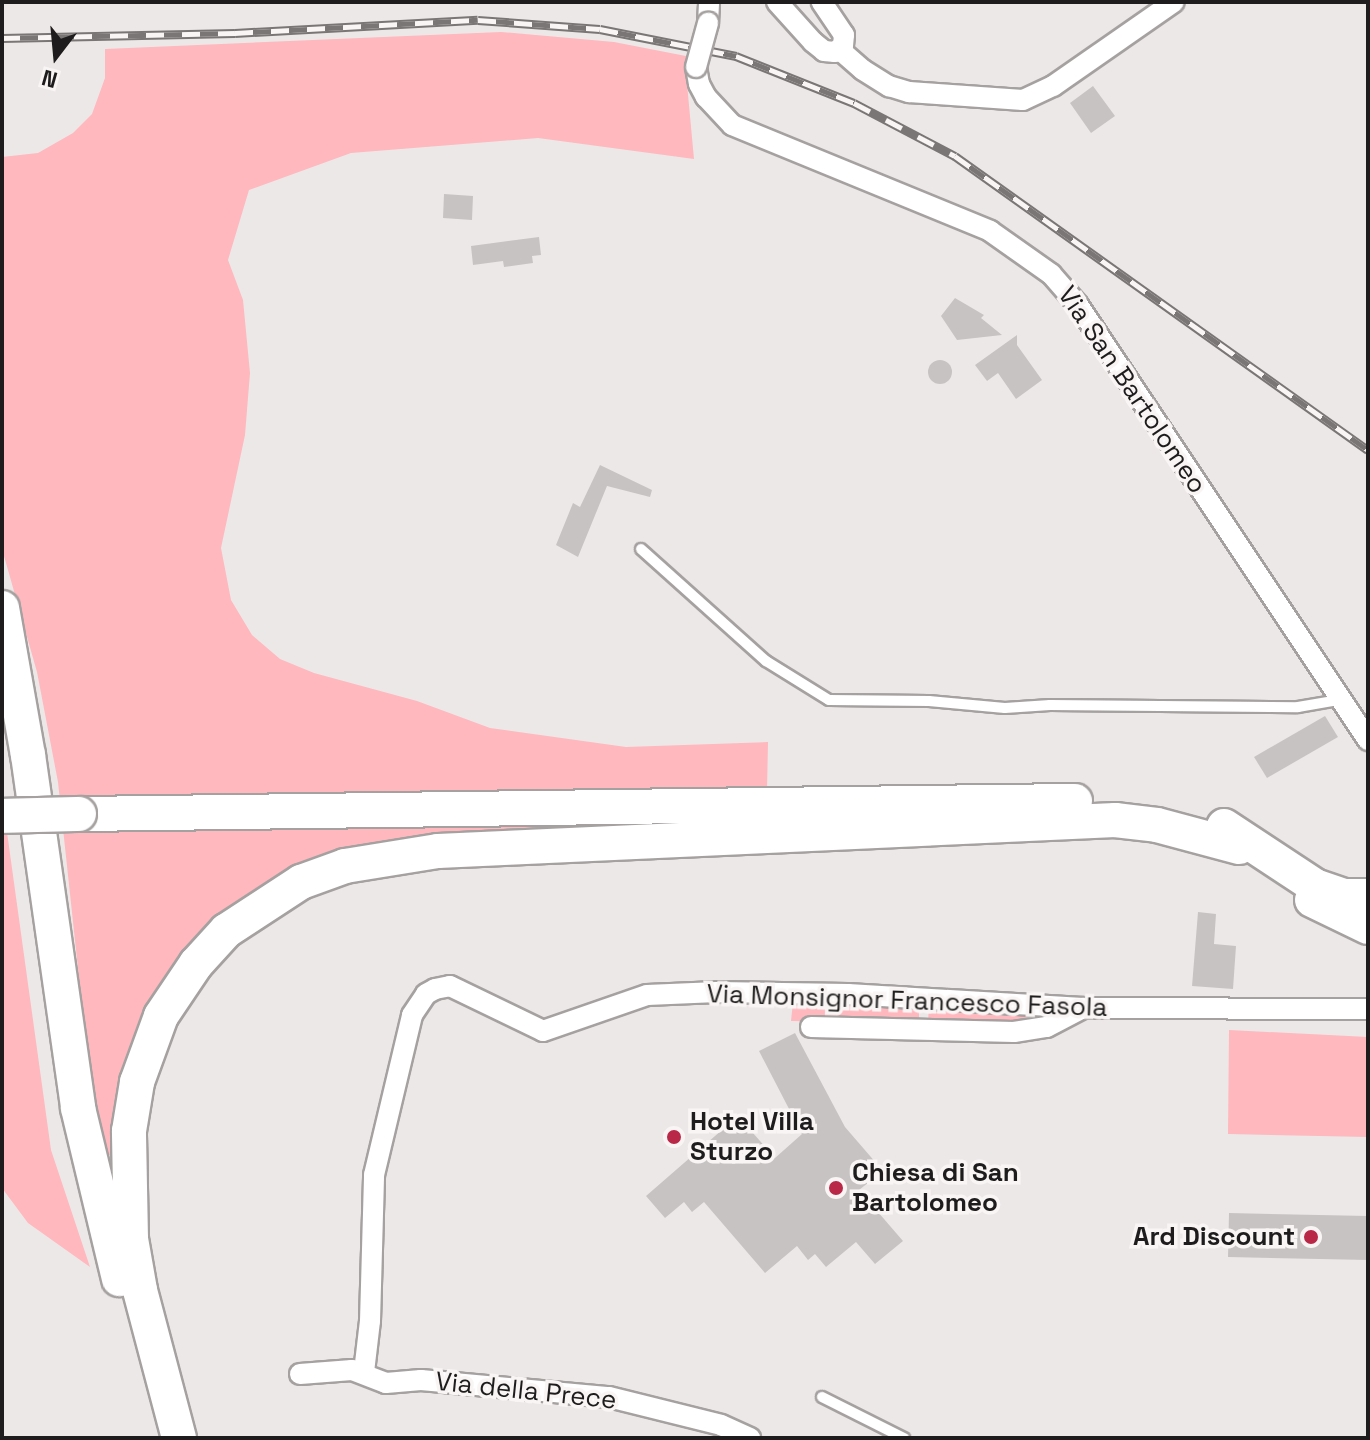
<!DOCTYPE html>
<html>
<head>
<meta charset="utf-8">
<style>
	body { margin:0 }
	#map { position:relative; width:1370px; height:1440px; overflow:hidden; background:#ede8e8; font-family:"Space Grotesk",sans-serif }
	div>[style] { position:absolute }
	.green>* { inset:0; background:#ffb8bd }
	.building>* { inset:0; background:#c8c3c3 }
	.round { border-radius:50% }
	.roads { filter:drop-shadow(2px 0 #a6a1a1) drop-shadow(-2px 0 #a6a1a1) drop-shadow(0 2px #a6a1a1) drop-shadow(0 -2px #a6a1a1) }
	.service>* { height:10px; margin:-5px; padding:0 5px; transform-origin:5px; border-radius:5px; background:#fff }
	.minor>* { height:20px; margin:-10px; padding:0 10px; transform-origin:10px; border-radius:10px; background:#fff }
	.primary>* { height:34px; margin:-17px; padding:0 17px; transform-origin:17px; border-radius:17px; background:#fff }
	.rail>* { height:9px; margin-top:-4.5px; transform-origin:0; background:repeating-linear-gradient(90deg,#faf5f5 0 18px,#7a7676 0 36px); box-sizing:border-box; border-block:2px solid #7a7676 }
	.bridges { filter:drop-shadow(2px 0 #a6a1a1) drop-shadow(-2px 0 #a6a1a1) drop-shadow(0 2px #a6a1a1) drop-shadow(0 -2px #a6a1a1) }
	.minor-bridge>* { height:20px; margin:-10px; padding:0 10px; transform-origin:10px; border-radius:10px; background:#fff }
	.primary-bridge>* { height:34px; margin:-17px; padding:0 17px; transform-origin:17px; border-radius:17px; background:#fff }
	.dots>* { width:22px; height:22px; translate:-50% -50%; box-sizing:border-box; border:4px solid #faf5f5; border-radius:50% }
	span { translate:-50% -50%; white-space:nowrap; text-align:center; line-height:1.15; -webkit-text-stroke:7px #faf5f5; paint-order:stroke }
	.street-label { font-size:26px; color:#1e1c1c }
	.poi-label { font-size:26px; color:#1e1c1c; font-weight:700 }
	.left { translate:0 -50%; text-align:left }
	.right { translate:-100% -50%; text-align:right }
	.frame { position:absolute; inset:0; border:4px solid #1e1c1c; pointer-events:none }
	.north { position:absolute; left:16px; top:16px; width:80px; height:80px; -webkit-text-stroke:6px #faf5f5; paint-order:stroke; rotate:196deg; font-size:22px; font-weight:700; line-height:32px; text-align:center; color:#1e1c1c }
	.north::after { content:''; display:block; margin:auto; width:28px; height:36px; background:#1e1c1c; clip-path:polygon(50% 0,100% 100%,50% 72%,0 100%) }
</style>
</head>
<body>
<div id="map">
	<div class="green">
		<div style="clip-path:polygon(501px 32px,614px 42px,691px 57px,686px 73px,694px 159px,538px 138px,351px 153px,249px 190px,228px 260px,243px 300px,250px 373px,245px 435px,221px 548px,231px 600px,252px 635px,280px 659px,314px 673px,417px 701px,490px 728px,626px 747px,768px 742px,767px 791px,79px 797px,760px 821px,425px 841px,221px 919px,113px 1155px,107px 1155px,89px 1071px,58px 782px,37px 672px,2px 549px,2px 157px,38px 153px,73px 133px,92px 114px,105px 78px,105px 49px)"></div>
		<div style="clip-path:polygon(2px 796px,51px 1150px,90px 1267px,28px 1223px,2px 1188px)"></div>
		<div style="clip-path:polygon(793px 1002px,919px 1006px,919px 1023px,791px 1021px)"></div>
		<div style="clip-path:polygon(929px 1006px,1036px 1015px,1036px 1020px,1012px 1026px,928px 1023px)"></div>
		<div style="clip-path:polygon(1229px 1030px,1368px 1037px,1368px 1137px,1228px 1134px)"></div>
	</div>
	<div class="building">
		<div style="clip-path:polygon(1093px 86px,1115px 116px,1091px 133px,1070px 103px)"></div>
		<div style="clip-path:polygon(444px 194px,473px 196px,472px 220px,443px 218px)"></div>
		<div style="clip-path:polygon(539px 237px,541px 255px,532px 256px,533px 263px,504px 267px,503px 261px,473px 265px,471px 246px)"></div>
		<div style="clip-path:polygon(955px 298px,984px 315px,981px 318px,1002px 335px,957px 340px,941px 316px)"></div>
		<div style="clip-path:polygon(1017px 335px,1017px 345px,1042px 380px,1016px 399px,998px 373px,987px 381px,975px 365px)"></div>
		<div class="round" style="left:928px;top:360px;width:24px;height:24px"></div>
		<div style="clip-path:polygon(600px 465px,652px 490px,650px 497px,607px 486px,578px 557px,556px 545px,573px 503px,580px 507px)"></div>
		<div style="clip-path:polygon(1325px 716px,1338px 737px,1267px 778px,1254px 757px)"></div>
		<div style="clip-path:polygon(1198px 912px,1216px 914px,1214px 944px,1236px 946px,1233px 989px,1192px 986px)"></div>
		<div style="clip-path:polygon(795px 1033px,845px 1127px,883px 1171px,859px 1190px,903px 1241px,875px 1264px,856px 1242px,826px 1267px,815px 1254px,808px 1260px,797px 1246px,765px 1273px,704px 1202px,692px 1212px,684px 1202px,665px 1218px,646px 1196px,738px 1116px,775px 1158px,802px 1134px,759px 1051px)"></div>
		<div style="clip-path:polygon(1229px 1213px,1368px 1216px,1368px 1260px,1228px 1257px)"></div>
	</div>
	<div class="roads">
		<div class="service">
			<div style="left:641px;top:549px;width:168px;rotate:41.9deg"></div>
			<div style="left:766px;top:661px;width:74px;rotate:31.8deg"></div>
			<div style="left:829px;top:700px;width:100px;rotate:0.6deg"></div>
			<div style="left:929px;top:701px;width:76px;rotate:5.3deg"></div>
			<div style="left:1005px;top:708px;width:45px;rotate:-3.8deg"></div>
			<div style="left:1050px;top:705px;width:248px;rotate:0.5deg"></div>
			<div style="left:1298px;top:707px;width:42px;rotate:-9.7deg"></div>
			<div style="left:822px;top:1397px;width:92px;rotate:26.6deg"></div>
		</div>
		<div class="minor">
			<div style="left:777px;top:2px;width:54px;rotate:48deg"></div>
			<div style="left:813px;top:42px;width:14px;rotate:39deg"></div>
			<div style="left:824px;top:51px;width:11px;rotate:5deg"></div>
			<div style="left:835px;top:52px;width:10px;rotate:-37deg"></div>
			<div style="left:843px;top:46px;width:11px;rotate:-85deg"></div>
			<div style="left:844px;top:35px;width:40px;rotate:-124deg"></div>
			<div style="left:708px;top:23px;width:21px;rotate:-87deg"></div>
			<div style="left:840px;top:50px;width:30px;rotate:41deg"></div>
			<div style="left:863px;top:70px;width:31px;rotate:32deg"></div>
			<div style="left:889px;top:86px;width:21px;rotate:17deg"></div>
			<div style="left:909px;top:92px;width:114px;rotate:4deg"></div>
			<div style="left:1023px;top:100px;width:33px;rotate:-25deg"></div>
			<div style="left:1053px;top:86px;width:147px;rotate:-34.8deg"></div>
			<div style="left:696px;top:67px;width:17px;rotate:80deg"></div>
			<div style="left:699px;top:84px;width:15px;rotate:62deg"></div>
			<div style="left:706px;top:97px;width:38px;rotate:47deg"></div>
			<div style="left:732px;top:125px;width:279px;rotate:22.3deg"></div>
			<div style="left:990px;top:231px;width:75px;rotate:35.2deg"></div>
			<div style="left:1051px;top:274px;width:41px;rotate:48.9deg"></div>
			<div style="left:1078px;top:305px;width:523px;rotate:56.31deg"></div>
			<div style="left:811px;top:1027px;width:203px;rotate:1.4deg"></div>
			<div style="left:1014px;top:1032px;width:33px;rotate:-9deg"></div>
			<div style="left:1047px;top:1027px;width:41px;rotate:-27.8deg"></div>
			<div style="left:364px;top:1372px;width:51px;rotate:-83.3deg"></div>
			<div style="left:370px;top:1321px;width:146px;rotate:-88.4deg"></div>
			<div style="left:374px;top:1175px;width:164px;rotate:-76.6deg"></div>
			<div style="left:412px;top:1015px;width:25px;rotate:-56deg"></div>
			<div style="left:426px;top:994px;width:10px;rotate:-29deg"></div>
			<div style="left:435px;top:989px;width:15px;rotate:-11deg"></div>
			<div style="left:450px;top:986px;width:103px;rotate:25.8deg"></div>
			<div style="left:543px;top:1031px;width:110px;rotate:-19.1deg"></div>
			<div style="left:647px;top:995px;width:70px;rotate:-2.5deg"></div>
			<div style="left:717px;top:992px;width:131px;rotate:0.9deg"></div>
			<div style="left:848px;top:994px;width:235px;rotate:3.4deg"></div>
			<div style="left:1083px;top:1008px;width:285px;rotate:0.2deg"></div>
			<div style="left:300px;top:1374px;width:52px;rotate:-4.4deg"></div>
			<div style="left:352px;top:1370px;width:36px;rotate:21deg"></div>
			<div style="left:386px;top:1383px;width:35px;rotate:-5deg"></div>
			<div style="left:421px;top:1380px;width:189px;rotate:5.2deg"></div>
			<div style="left:609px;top:1397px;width:115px;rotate:14deg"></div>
			<div style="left:721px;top:1425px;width:32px;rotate:24deg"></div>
		</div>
		<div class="primary">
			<div style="left:2px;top:608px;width:149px;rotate:80deg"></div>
			<div style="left:28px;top:755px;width:357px;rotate:81.9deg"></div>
			<div style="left:78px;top:1108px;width:176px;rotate:76.5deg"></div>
			<div style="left:79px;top:814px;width:996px;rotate:-0.75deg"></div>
			<div style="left:1224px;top:826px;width:109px;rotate:33.4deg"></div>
			<div style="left:1315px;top:886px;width:31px;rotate:19deg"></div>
			<div style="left:1344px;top:896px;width:24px"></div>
			<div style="left:1312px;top:900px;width:62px;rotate:25.7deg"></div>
			<div style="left:179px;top:1438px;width:153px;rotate:-104.8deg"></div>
			<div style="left:140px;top:1290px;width:52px;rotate:-100deg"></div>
			<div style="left:131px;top:1239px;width:108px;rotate:-91.1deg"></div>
			<div style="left:129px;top:1131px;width:50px;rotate:-80.7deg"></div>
			<div style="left:137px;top:1082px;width:70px;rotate:-70deg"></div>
			<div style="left:161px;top:1016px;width:63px;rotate:-56.1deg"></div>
			<div style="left:196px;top:964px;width:45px;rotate:-47.7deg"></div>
			<div style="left:226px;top:931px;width:90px;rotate:-33.2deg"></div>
			<div style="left:301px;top:882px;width:47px;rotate:-20deg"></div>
			<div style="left:345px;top:866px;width:94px;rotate:-9.2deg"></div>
			<div style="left:438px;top:851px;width:678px;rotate:-2.62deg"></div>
			<div style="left:1115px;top:820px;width:42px;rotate:6.8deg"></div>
			<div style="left:1157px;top:825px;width:85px;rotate:15deg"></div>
		</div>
	</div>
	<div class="rail">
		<div style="left:2px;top:38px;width:233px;rotate:-1.2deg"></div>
		<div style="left:235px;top:33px;width:243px;rotate:-3.1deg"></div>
		<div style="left:478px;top:20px;width:122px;rotate:4.2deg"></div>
		<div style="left:600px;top:29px;width:139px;rotate:11.2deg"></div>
		<div style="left:736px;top:56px;width:127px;rotate:21.7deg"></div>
		<div style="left:854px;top:103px;width:114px;rotate:27.7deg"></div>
		<div style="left:955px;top:156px;width:507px;rotate:35.45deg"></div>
	</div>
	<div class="bridges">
		<div class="minor-bridge">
			<div style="left:696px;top:67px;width:46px;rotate:-74.7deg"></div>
		</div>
		<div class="primary-bridge">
			<div style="left:2px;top:816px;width:77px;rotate:-1.5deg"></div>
		</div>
	</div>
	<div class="dots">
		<div style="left:674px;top:1137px;background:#b92847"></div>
		<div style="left:836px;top:1188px;background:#b92847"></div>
		<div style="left:1311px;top:1237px;background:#b92847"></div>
	</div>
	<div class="street-label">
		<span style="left:1132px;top:390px;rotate:56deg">Via San Bartolomeo</span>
		<span style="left:907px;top:1001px;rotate:2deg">Via Monsignor Francesco Fasola</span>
		<span style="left:526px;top:1391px;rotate:6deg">Via della Prece</span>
	</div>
	<div class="poi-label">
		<span class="left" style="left:690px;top:1137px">Hotel Villa<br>Sturzo</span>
		<span class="left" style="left:852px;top:1188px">Chiesa di San<br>Bartolomeo</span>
		<span class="right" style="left:1295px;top:1237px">Ard Discount</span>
	</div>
	<div class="frame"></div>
	<div class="north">N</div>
</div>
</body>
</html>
